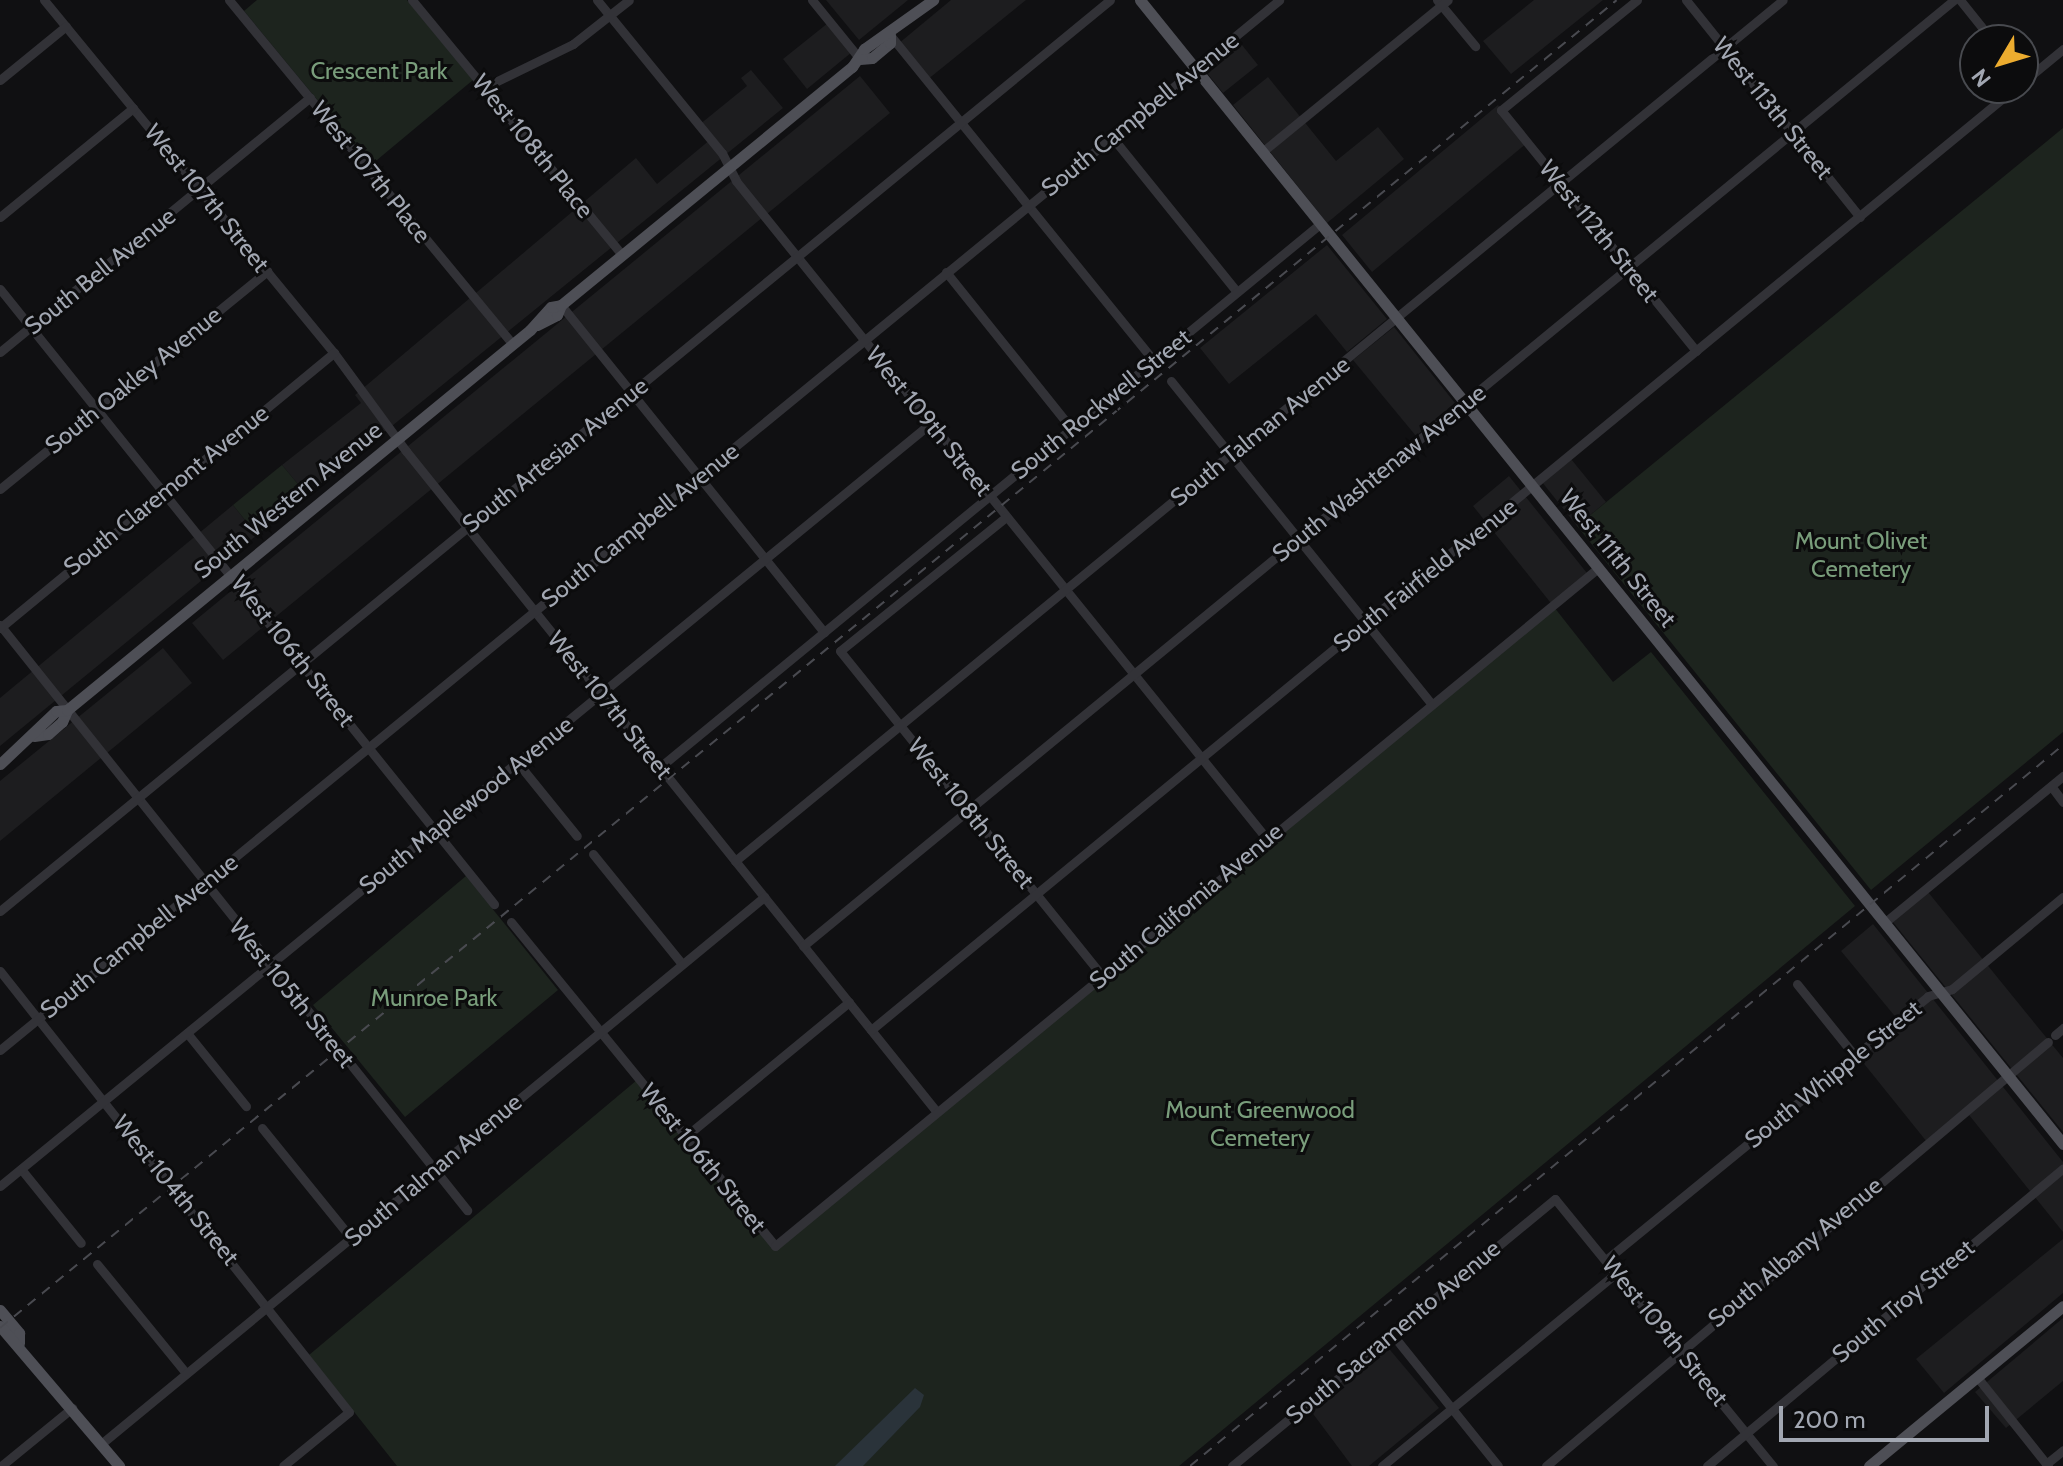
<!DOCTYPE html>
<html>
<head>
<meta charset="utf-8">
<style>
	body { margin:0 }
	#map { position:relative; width:2063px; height:1466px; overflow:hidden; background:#101012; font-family:Cabin,sans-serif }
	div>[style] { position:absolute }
	.built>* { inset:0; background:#1d1d1f }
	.green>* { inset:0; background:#1d241e }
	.water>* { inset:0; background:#2a333a }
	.minor>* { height:9px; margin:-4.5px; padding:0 4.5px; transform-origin:4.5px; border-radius:4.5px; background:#323237 }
	.major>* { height:11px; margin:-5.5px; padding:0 5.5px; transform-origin:5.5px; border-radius:5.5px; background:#4e4f56 }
	.rail>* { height:2px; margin-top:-1px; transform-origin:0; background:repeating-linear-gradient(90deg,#494a50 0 10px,transparent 0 18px) }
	span { translate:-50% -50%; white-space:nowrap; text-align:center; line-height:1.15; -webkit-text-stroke:6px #0c0c0d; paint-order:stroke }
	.park-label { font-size:24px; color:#799d7b }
	.street-label { font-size:24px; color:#a2a7b2 }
	.north { position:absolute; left:1959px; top:24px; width:80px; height:80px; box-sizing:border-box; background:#0c0c0d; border:2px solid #484a4f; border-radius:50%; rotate:232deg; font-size:22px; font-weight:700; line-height:32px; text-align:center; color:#a2a7b2 }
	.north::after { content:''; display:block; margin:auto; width:28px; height:36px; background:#ecac2f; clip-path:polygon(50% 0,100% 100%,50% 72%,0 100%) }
	.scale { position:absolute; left:1779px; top:1406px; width:210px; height:36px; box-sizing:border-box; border:4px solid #a2a7b2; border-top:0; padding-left:10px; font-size:24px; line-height:28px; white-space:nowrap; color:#a2a7b2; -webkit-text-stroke:6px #0c0c0d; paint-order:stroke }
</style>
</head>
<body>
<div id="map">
	<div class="built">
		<div style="clip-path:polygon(826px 0,908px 0,859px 40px)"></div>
		<div style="clip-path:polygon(951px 0,1026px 0,927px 80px,898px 44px)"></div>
		<div style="clip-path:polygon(1534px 0,1603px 0,1511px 74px,1483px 41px)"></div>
		<div style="clip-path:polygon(828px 23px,852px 52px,807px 89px,783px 59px)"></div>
		<div style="clip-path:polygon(1238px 40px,1258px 65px,1223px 93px,1203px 68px)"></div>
		<div style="clip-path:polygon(751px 70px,783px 108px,307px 495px,282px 465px,361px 403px,355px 395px,636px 158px,657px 184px,711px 139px,699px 125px,747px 86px,741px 78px)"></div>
		<div style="clip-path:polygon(860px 76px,890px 113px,223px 660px,192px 623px)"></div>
		<div style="clip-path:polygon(1268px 77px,1336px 161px,1378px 127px,1404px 159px,1327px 223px,1233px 105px)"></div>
		<div style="clip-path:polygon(1498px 105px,1528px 142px,1372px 272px,1342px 235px)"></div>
		<div style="clip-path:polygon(1327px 245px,1387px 319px,1347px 352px,1316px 314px,1229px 384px,1200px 348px)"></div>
		<div style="clip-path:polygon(1394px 327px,1455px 403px,1416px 436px,1353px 360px)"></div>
		<div style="clip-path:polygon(1567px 454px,1606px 502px,1577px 526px,1538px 477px)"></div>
		<div style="clip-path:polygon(1509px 476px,1591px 578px,1554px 607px,1473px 506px)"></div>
		<div style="clip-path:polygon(233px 505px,257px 535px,0 746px,0 698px)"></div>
		<div style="clip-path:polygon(163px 648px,192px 683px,0 841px,0 781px)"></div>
		<div style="clip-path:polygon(1928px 892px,2063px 1058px,2063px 1132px,1892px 921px)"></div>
		<div style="clip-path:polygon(1873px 924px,2063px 1162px,2063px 1232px,1965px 1110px,1927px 1142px,1857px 1055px,1898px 1020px,1841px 951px)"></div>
		<div style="clip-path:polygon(2063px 1239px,2063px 1293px,1944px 1393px,1916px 1359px)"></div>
		<div style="clip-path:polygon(2063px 1318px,2063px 1381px,2006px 1428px,1975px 1392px)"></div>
		<div style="clip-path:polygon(1385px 1344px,1439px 1408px,1369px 1466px,1352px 1466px,1308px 1407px)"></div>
	</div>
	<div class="green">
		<div style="clip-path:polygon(257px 0,407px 0,473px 80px,371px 165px,244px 11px)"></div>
		<div style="clip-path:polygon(2063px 128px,2063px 732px,1871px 890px,1577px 526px)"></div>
		<div style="clip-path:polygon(282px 465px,307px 495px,257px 535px,233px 505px)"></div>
		<div style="clip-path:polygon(1554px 607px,1613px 682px,1651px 652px,1855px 906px,1179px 1466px,397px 1466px,309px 1355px,637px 1080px,773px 1249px)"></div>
		<div style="clip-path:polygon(466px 876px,558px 990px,405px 1117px,313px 1005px)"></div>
	</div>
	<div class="water">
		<div style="clip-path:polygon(915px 1388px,924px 1395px,920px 1407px,863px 1466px,835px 1466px)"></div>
	</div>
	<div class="minor">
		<div style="left:44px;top:0;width:457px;rotate:50.6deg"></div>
		<div style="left:334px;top:353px;width:122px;rotate:53.7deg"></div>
		<div style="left:406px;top:451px;width:846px;rotate:51.23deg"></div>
		<div style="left:229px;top:0;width:446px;rotate:50.5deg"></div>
		<div style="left:412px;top:0;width:330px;rotate:50.5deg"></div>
		<div style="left:597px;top:0;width:198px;rotate:50.8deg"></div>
		<div style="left:722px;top:153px;width:31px;rotate:63deg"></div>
		<div style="left:736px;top:181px;width:846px;rotate:51.1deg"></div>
		<div style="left:812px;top:0;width:76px;rotate:50.9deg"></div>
		<div style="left:1437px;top:0;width:60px;rotate:50.4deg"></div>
		<div style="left:1637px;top:0;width:175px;rotate:141deg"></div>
		<div style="left:1501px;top:110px;width:310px;rotate:51deg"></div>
		<div style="left:1686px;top:0;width:278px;rotate:51.3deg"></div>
		<div style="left:1960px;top:0;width:51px;rotate:51.3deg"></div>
		<div style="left:890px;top:35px;width:419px;rotate:51deg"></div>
		<div style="left:0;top:80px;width:85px;rotate:-39.3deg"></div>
		<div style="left:2023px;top:82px;width:52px;rotate:-39.5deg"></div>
		<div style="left:485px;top:87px;width:98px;rotate:-26deg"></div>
		<div style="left:573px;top:44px;width:71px;rotate:-38.2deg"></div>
		<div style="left:1112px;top:137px;width:199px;rotate:51.1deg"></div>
		<div style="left:1262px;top:152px;width:240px;rotate:-39.3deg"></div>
		<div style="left:0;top:217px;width:172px;rotate:-39.3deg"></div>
		<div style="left:946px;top:272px;width:200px;rotate:51.3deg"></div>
		<div style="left:0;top:289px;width:789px;rotate:51.23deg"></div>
		<div style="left:561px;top:305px;width:420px;rotate:51.2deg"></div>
		<div style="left:0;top:352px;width:401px;rotate:-39.4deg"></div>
		<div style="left:1171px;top:381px;width:415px;rotate:51.1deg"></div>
		<div style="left:0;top:489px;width:345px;rotate:-39.2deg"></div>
		<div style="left:1006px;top:517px;width:213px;rotate:141.1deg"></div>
		<div style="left:840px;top:651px;width:417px;rotate:51.1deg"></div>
		<div style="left:0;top:625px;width:749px;rotate:51.4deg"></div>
		<div style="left:0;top:628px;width:433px;rotate:-39.5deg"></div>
		<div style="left:517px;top:762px;width:95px;rotate:51deg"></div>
		<div style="left:660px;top:767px;width:855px;rotate:-39.45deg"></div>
		<div style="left:2051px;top:786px;width:20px;rotate:53deg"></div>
		<div style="left:593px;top:854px;width:141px;rotate:51deg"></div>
		<div style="left:735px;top:861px;width:1356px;rotate:-39.41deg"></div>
		<div style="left:0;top:911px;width:1436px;rotate:-39.38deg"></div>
		<div style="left:511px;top:922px;width:418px;rotate:50.8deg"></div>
		<div style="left:775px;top:1246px;width:1066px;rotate:-39.48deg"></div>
		<div style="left:1884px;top:923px;width:232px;rotate:-39.4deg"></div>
		<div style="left:803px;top:946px;width:1490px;rotate:-39.42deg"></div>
		<div style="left:0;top:971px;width:562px;rotate:51.64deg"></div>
		<div style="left:349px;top:1412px;width:85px;rotate:140.7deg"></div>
		<div style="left:1797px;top:984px;width:91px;rotate:51.2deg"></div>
		<div style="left:871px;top:1030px;width:1482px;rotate:-39.47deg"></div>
		<div style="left:187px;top:1033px;width:94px;rotate:51.1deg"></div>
		<div style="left:2055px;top:1035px;width:11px;rotate:-41deg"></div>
		<div style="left:0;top:1050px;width:1655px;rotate:-39.38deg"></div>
		<div style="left:262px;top:1128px;width:141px;rotate:51deg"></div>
		<div style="left:686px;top:1136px;width:211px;rotate:-39.4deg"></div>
		<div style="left:21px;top:1169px;width:95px;rotate:51deg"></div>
		<div style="left:0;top:1186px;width:1204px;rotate:-39.34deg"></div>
		<div style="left:1607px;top:1259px;width:415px;rotate:-39.3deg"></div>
		<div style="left:1928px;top:996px;width:25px;rotate:-16deg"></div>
		<div style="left:1952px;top:989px;width:144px;rotate:-39.7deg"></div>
		<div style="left:97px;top:1264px;width:141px;rotate:50.8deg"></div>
		<div style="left:1392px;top:1334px;width:169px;rotate:51.2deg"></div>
		<div style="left:1977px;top:1377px;width:114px;rotate:51.4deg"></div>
		<div style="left:101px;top:1444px;width:860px;rotate:-39.52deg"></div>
		<div style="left:2046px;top:1464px;width:22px;rotate:-39deg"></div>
		<div style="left:1px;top:1466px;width:92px;rotate:-39.2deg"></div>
		<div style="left:1232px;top:1466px;width:419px;rotate:-39.6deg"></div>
		<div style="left:1555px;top:1199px;width:345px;rotate:50.8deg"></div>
		<div style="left:1382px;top:1466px;width:305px;rotate:-39.5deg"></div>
		<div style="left:1546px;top:1466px;width:657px;rotate:-40.19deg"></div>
		<div style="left:1707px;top:1466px;width:464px;rotate:-39.9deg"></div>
	</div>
	<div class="major">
		<div style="left:1140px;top:0;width:1470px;rotate:51.1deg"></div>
		<div style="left:860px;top:59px;width:12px;rotate:-5deg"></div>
		<div style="left:872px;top:58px;width:23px;rotate:-40deg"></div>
		<div style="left:890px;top:43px;width:8px;rotate:-90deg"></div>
		<div style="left:537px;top:325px;width:22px;rotate:-27deg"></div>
		<div style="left:557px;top:315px;width:11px;rotate:-68deg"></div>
		<div style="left:34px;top:736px;width:14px;rotate:-8deg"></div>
		<div style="left:48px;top:734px;width:18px;rotate:-41deg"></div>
		<div style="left:62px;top:722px;width:13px;rotate:-67deg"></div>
		<div style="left:0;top:764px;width:77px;rotate:-43.4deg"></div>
		<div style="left:56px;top:711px;width:11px;rotate:-5deg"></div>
		<div style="left:67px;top:710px;width:599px;rotate:-39.38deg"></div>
		<div style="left:530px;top:330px;width:31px;rotate:-48deg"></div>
		<div style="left:551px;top:307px;width:10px;rotate:-11deg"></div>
		<div style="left:561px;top:305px;width:376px;rotate:-39.3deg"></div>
		<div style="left:852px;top:67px;width:22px;rotate:-56deg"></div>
		<div style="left:864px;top:49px;width:85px;rotate:-35.4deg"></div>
		<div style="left:0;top:1310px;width:30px;rotate:50deg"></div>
		<div style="left:19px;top:1333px;width:10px;rotate:90deg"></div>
		<div style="left:0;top:1326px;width:184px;rotate:49.6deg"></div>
		<div style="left:1869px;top:1466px;width:251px;rotate:-39.5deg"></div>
	</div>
	<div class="rail">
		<div style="left:0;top:1328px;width:2092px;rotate:-39.4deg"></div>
		<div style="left:1190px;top:1466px;width:1132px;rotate:-39.55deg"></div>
	</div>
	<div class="park-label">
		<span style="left:379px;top:71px">Crescent Park</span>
		<span style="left:1861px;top:555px">Mount Olivet<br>Cemetery</span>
		<span style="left:434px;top:998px">Munroe Park</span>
		<span style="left:1260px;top:1124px">Mount Greenwood<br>Cemetery</span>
	</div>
	<div class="street-label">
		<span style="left:1773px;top:108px;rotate:51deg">West 113th Street</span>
		<span style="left:1140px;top:114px;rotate:-39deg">South Campbell Avenue</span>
		<span style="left:533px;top:146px;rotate:51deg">West 108th Place</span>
		<span style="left:371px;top:172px;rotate:51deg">West 107th Place</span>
		<span style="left:207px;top:198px;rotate:51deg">West 107th Street</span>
		<span style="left:1599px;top:231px;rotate:51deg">West 112th Street</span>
		<span style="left:100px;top:271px;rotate:-39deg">South Bell Avenue</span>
		<span style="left:133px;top:380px;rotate:-39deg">South Oakley Avenue</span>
		<span style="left:1101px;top:404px;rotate:-39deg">South Rockwell Street</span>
		<span style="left:929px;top:421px;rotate:51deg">West 109th Street</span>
		<span style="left:1260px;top:431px;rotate:-39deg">South Talman Avenue</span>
		<span style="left:555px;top:455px;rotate:-39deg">South Artesian Avenue</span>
		<span style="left:1379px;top:473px;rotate:-39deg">South Washtenaw Avenue</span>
		<span style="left:166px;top:490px;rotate:-39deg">South Claremont Avenue</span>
		<span style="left:288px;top:500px;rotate:-39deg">South Western Avenue</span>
		<span style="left:640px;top:525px;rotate:-39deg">South Campbell Avenue</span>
		<span style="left:1618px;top:558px;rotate:51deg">West 111th Street</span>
		<span style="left:1425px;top:575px;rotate:-39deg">South Fairfield Avenue</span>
		<span style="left:293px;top:651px;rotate:52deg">West 106th Street</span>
		<span style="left:610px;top:705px;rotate:51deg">West 107th Street</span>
		<span style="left:466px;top:805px;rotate:-39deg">South Maplewood Avenue</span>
		<span style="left:971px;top:813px;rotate:51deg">West 108th Street</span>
		<span style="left:1186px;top:906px;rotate:-40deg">South California Avenue</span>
		<span style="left:139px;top:936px;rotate:-39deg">South Campbell Avenue</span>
		<span style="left:292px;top:993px;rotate:51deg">West 105th Street</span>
		<span style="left:1833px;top:1074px;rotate:-39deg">South Whipple Street</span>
		<span style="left:703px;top:1158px;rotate:51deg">West 106th Street</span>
		<span style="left:433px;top:1170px;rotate:-40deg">South Talman Avenue</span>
		<span style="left:176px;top:1190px;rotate:51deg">West 104th Street</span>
		<span style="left:1795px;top:1252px;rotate:-40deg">South Albany Avenue</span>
		<span style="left:1903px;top:1301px;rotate:-40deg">South Troy Street</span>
		<span style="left:1665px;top:1331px;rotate:51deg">West 109th Street</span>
		<span style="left:1393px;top:1332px;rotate:-40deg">South Sacramento Avenue</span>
	</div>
	<div class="north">N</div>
	<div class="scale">200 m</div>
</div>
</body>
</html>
